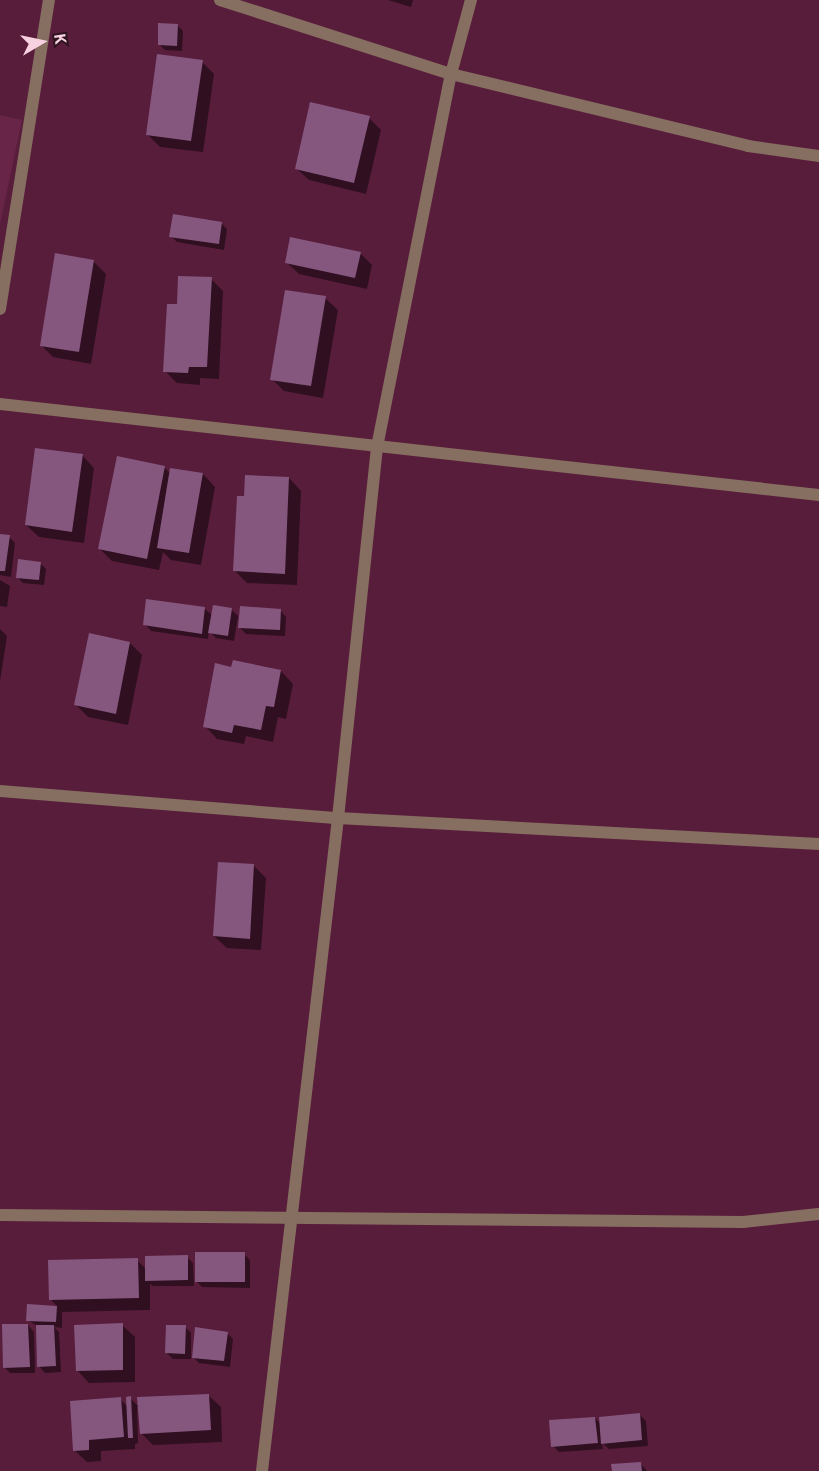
<!DOCTYPE html>
<html>
<head>
<meta charset="utf-8">
<style>
	body { margin:0 }
	#map { position:relative; width:819px; height:1471px; overflow:hidden; background:#591d3c; font-family:"DM Sans",sans-serif }
	div>[style] { position:absolute }
	.built>* { inset:0; background:#682547 }
	.shadow>* { inset:0; background:#0007 }
	.building>* { inset:0; background:#85577f }
	.street>* { height:12px; margin:-6px; padding:0 6px; transform-origin:6px; border-radius:6px; background:#866e60 }
	span { translate:-50% -50%; white-space:nowrap; text-align:center; line-height:1.15; -webkit-text-stroke:4.5px #2e1420; paint-order:stroke }
	.north { position:absolute; left:12px; top:12px; width:60px; height:60px; -webkit-text-stroke:4px #2e1420; paint-order:stroke; rotate:81deg; font-size:16px; font-weight:700; line-height:24px; text-align:center; color:#f8d1e1 }
	.north::after { content:''; display:block; margin:auto; width:21px; height:27px; background:#f8d1e1; clip-path:polygon(50% 0,100% 100%,50% 72%,0 100%) }
</style>
</head>
<body>
<div id="map">
	<div class="built">
		<div style="clip-path:polygon(0 115px,22px 120px,0 224px)"></div>
	</div>
	<div class="shadow">
		<div style="clip-path:polygon(388px 0,413px 0,411px 7px)"></div>
		<div style="clip-path:polygon(177px 25px,183px 31px,182px 51px,165px 50px,159px 44px)"></div>
		<div style="clip-path:polygon(202px 62px,214px 74px,203px 152px,160px 147px,147px 134px)"></div>
		<div style="clip-path:polygon(369px 118px,381px 130px,366px 194px,309px 180px,296px 168px)"></div>
		<div style="clip-path:polygon(221px 223px,227px 229px,224px 250px,177px 242px,171px 236px)"></div>
		<div style="clip-path:polygon(360px 253px,372px 265px,367px 289px,299px 274px,286px 262px)"></div>
		<div style="clip-path:polygon(93px 261px,106px 274px,91px 364px,53px 357px,41px 345px)"></div>
		<div style="clip-path:polygon(211px 279px,223px 291px,219px 379px,200px 378px,200px 385px,177px 383px,165px 371px,178px 306px)"></div>
		<div style="clip-path:polygon(325px 298px,338px 310px,323px 398px,284px 391px,272px 379px)"></div>
		<div style="clip-path:polygon(82px 455px,94px 468px,84px 543px,39px 537px,26px 525px)"></div>
		<div style="clip-path:polygon(164px 467px,171px 474px,203px 474px,215px 487px,201px 565px,171px 560px,163px 552px,159px 570px,112px 561px,100px 549px)"></div>
		<div style="clip-path:polygon(289px 478px,301px 491px,297px 585px,247px 583px,235px 571px)"></div>
		<div style="clip-path:polygon(0 535px,9px 537px,15px 543px,11px 577px,0 575px)"></div>
		<div style="clip-path:polygon(40px 563px,46px 569px,44px 585px,23px 583px,17px 577px)"></div>
		<div style="clip-path:polygon(0 580px,10px 586px,7px 607px,0 606px)"></div>
		<div style="clip-path:polygon(205px 609px,213px 616px,232px 610px,238px 616px,234px 641px,216px 638px,209px 631px,208px 639px,151px 631px,145px 624px)"></div>
		<div style="clip-path:polygon(280px 610px,286px 617px,285px 636px,246px 634px,240px 628px)"></div>
		<div style="clip-path:polygon(0 629px,7px 636px,0 681px)"></div>
		<div style="clip-path:polygon(130px 643px,142px 655px,128px 725px,88px 717px,75px 704px)"></div>
		<div style="clip-path:polygon(232px 668px,281px 671px,293px 684px,286px 719px,278px 717px,273px 742px,246px 736px,244px 744px,217px 739px,205px 726px)"></div>
		<div style="clip-path:polygon(254px 866px,266px 878px,261px 950px,227px 948px,214px 936px)"></div>
		<div style="clip-path:polygon(244px 1254px,250px 1260px,250px 1288px,202px 1287px,195px 1280px)"></div>
		<div style="clip-path:polygon(187px 1257px,193px 1263px,194px 1286px,153px 1286px,150px 1284px,150px 1310px,62px 1312px,62px 1328px,54px 1327px,59px 1332px,61px 1372px,45px 1373px,39px 1366px,37px 1326px,28px 1320px,28px 1305px,58px 1307px,51px 1300px,137px 1260px,146px 1269px)"></div>
		<div style="clip-path:polygon(28px 1325px,34px 1332px,35px 1373px,10px 1373px,4px 1367px)"></div>
		<div style="clip-path:polygon(122px 1325px,135px 1337px,135px 1382px,89px 1383px,77px 1370px)"></div>
		<div style="clip-path:polygon(185px 1327px,191px 1333px,191px 1359px,173px 1359px,167px 1353px)"></div>
		<div style="clip-path:polygon(227px 1333px,233px 1339px,230px 1367px,199px 1363px,192px 1356px)"></div>
		<div style="clip-path:polygon(208px 1395px,221px 1407px,222px 1442px,153px 1445px,141px 1433px,140px 1407px,137px 1407px,138px 1443px,135px 1444px,135px 1449px,101px 1451px,101px 1461px,87px 1462px,74px 1450px,120px 1399px,128px 1407px,130px 1398px,139px 1407px)"></div>
		<div style="clip-path:polygon(640px 1415px,646px 1421px,648px 1446px,609px 1449px,602px 1443px,603px 1449px,559px 1452px,553px 1446px,595px 1418px,601px 1424px)"></div>
		<div style="clip-path:polygon(641px 1464px,647px 1471px,613px 1471px)"></div>
	</div>
	<div class="building">
		<div style="clip-path:polygon(158px 23px,178px 24px,177px 46px,158px 45px)"></div>
		<div style="clip-path:polygon(157px 54px,203px 60px,191px 141px,146px 135px)"></div>
		<div style="clip-path:polygon(310px 102px,370px 116px,354px 183px,295px 169px)"></div>
		<div style="clip-path:polygon(173px 214px,222px 222px,219px 244px,169px 237px)"></div>
		<div style="clip-path:polygon(290px 237px,361px 252px,355px 278px,285px 263px)"></div>
		<div style="clip-path:polygon(55px 253px,94px 260px,79px 352px,40px 346px)"></div>
		<div style="clip-path:polygon(178px 276px,212px 277px,207px 367px,189px 367px,188px 373px,163px 372px,167px 304px,177px 304px)"></div>
		<div style="clip-path:polygon(285px 290px,326px 296px,311px 386px,270px 380px)"></div>
		<div style="clip-path:polygon(35px 448px,83px 454px,72px 532px,25px 525px)"></div>
		<div style="clip-path:polygon(117px 456px,165px 466px,147px 559px,98px 549px)"></div>
		<div style="clip-path:polygon(170px 468px,203px 473px,189px 553px,157px 548px)"></div>
		<div style="clip-path:polygon(245px 475px,289px 477px,285px 574px,233px 571px,237px 496px,244px 496px)"></div>
		<div style="clip-path:polygon(0 534px,10px 535px,5px 571px,0 571px)"></div>
		<div style="clip-path:polygon(18px 559px,41px 562px,39px 580px,16px 578px)"></div>
		<div style="clip-path:polygon(146px 599px,205px 607px,202px 634px,143px 625px)"></div>
		<div style="clip-path:polygon(213px 605px,232px 608px,228px 636px,208px 633px)"></div>
		<div style="clip-path:polygon(240px 606px,281px 609px,280px 630px,238px 628px)"></div>
		<div style="clip-path:polygon(89px 633px,130px 642px,116px 714px,74px 705px)"></div>
		<div style="clip-path:polygon(233px 660px,281px 670px,274px 707px,266px 706px,261px 730px,234px 725px,232px 733px,203px 727px,215px 663px,231px 667px)"></div>
		<div style="clip-path:polygon(218px 862px,254px 864px,250px 939px,213px 936px)"></div>
		<div style="clip-path:polygon(195px 1252px,245px 1252px,245px 1282px,195px 1282px)"></div>
		<div style="clip-path:polygon(188px 1255px,188px 1280px,145px 1281px,145px 1256px)"></div>
		<div style="clip-path:polygon(138px 1258px,139px 1298px,49px 1300px,48px 1260px)"></div>
		<div style="clip-path:polygon(27px 1304px,57px 1306px,56px 1322px,26px 1321px)"></div>
		<div style="clip-path:polygon(123px 1323px,123px 1370px,76px 1371px,74px 1325px)"></div>
		<div style="clip-path:polygon(2px 1324px,28px 1324px,30px 1367px,3px 1368px)"></div>
		<div style="clip-path:polygon(36px 1325px,54px 1325px,56px 1366px,37px 1367px)"></div>
		<div style="clip-path:polygon(166px 1325px,186px 1325px,185px 1354px,165px 1353px)"></div>
		<div style="clip-path:polygon(195px 1327px,228px 1332px,224px 1361px,192px 1358px)"></div>
		<div style="clip-path:polygon(209px 1394px,211px 1430px,140px 1434px,137px 1397px)"></div>
		<div style="clip-path:polygon(131px 1396px,133px 1438px,128px 1438px,126px 1397px)"></div>
		<div style="clip-path:polygon(121px 1397px,124px 1437px,89px 1440px,89px 1450px,73px 1451px,70px 1401px)"></div>
		<div style="clip-path:polygon(640px 1413px,642px 1440px,601px 1444px,599px 1417px)"></div>
		<div style="clip-path:polygon(595px 1417px,598px 1443px,551px 1447px,549px 1420px)"></div>
		<div style="clip-path:polygon(641px 1462px,642px 1471px,612px 1471px,611px 1464px)"></div>
	</div>
	<div class="street">
		<div style="left:220px;top:0;width:243px;rotate:17.8deg"></div>
		<div style="left:451px;top:74px;width:306px;rotate:13.6deg"></div>
		<div style="left:748px;top:146px;width:72px;rotate:8deg"></div>
		<div style="left:0;top:309px;width:313px;rotate:-81deg"></div>
		<div style="left:0;top:404px;width:824px;rotate:6.34deg"></div>
		<div style="left:0;top:791px;width:339px;rotate:4.6deg"></div>
		<div style="left:338px;top:818px;width:482px;rotate:3.1deg"></div>
		<div style="left:0;top:1215px;width:743px;rotate:0.54deg"></div>
		<div style="left:743px;top:1222px;width:76px;rotate:-6deg"></div>
		<div style="left:262px;top:1471px;width:657px;rotate:-83.36deg"></div>
		<div style="left:338px;top:818px;width:373px;rotate:-84deg"></div>
		<div style="left:377px;top:447px;width:380px;rotate:-78.8deg"></div>
		<div style="left:451px;top:74px;width:77px;rotate:-74.9deg"></div>
	</div>
	<div class="north">K</div>
</div>
</body>
</html>
